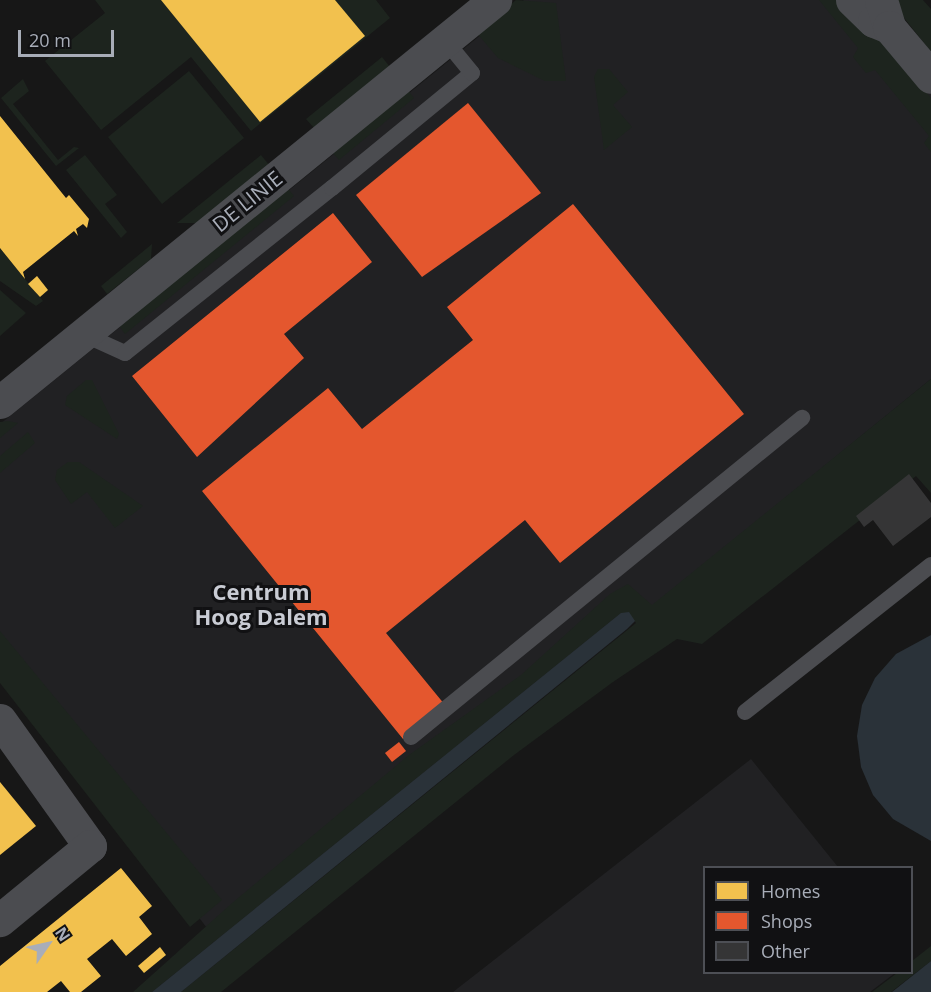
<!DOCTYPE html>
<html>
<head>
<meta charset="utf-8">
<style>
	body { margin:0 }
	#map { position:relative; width:931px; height:992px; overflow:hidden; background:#171717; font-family:"Open Sans",sans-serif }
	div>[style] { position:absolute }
	.built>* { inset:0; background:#212123 }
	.green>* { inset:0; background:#1d241e }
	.water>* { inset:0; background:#2a3239 }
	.homes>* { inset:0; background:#f2c14e }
	.shops>* { inset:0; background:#e4572e }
	.building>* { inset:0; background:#353536 }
	.service>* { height:16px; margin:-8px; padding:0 8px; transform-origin:8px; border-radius:8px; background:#4b4c50 }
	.minor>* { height:33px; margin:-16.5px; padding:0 16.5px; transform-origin:16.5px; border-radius:16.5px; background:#4b4c50 }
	span { translate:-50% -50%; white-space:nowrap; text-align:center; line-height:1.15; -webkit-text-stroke:6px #111113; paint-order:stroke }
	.street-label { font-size:21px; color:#a8adb8 }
	.neighbourhood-label { font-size:22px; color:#c9ccd4; font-weight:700 }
	.legend { position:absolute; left:703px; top:866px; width:210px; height:108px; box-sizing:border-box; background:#111113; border:2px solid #4d4f55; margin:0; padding:8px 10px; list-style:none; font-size:18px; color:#a8adb8 }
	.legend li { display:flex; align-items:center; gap:12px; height:30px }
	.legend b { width:30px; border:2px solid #4d4f55 }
	.north { position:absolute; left:18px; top:914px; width:60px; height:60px; -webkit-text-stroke:4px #111113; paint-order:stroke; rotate:56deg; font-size:16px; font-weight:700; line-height:24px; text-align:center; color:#a8adb8 }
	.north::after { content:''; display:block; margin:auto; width:21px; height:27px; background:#a8adb8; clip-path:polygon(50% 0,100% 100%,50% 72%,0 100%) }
	.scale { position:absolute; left:18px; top:30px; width:96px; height:27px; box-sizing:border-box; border:3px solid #a8adb8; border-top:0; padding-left:8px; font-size:18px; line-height:21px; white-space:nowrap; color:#a8adb8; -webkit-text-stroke:4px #111113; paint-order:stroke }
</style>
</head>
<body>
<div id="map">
	<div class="built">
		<div style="clip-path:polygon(524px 0,885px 0,931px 62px,931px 379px,227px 954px,0 659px,0 424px)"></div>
		<div style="clip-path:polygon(751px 759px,838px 867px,704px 868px,704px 972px,895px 973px,870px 992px,453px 992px)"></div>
	</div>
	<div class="green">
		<div style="clip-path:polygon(95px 0,376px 0,390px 18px,251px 131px,191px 57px,101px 130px,45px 61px,105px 13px)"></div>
		<div style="clip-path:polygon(516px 0,556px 3px,566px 81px,545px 81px,498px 58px,476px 32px)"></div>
		<div style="clip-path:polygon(819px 0,840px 0,873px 28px,931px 98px,931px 152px,924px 143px,929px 136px,875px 70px,866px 73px,853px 57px,858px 48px)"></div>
		<div style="clip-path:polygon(890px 0,923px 0,931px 9px,931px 52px)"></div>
		<div style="clip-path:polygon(382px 57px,390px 67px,314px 128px,306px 119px)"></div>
		<div style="clip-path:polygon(598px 69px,609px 69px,628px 92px,613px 105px,632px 127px,604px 150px,594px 77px)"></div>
		<div style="clip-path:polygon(189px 71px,244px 138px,162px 204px,108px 137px)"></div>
		<div style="clip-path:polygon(23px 79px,29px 91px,13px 104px,58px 160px,74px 147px,79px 148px,56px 166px,1px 98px)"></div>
		<div style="clip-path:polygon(407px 89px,414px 98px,339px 160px,331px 151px)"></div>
		<div style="clip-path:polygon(85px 155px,117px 195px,105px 204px,127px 232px,121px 238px,66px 170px)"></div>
		<div style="clip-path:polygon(261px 155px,270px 166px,199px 223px,177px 223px)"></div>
		<div style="clip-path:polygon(286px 186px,294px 196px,125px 334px,117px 323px)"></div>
		<div style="clip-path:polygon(152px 244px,151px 259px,107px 294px,101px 286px)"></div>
		<div style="clip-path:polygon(0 248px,43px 301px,36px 306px,0 281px)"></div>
		<div style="clip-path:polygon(0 290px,26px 313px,0 336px)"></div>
		<div style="clip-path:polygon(931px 379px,931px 493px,916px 476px,702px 644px,677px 639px,613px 682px,514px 755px,221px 992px,181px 992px,636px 623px,629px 613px,621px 613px,152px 992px,133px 992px,231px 904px,409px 755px,521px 675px,610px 594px,628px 584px,652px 605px)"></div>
		<div style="clip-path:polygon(92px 380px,119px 434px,117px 439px,65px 405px,67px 396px,86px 380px)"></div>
		<div style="clip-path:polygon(8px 421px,18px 423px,0 438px,0 422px)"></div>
		<div style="clip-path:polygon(28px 432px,35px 443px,0 473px,0 456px)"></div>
		<div style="clip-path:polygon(68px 462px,79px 462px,143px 506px,115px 528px,87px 492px,71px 504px,55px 480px,57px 470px)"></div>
		<div style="clip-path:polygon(0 631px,222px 900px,190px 927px,0 683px)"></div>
		<div style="clip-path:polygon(931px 946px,931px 961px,891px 992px,872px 992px,897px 973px,912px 972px,912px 961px)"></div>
	</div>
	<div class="water">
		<div style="clip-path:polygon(629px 612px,635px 621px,627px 629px,181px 992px,152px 992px,621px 613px)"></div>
		<div style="clip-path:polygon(931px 635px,931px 841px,893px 819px,873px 795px,861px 767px,857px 736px,862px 705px,875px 678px,896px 654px)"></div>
		<div style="clip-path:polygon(931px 961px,931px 992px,892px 992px)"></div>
	</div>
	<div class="homes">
		<div style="clip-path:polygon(161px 0,335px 0,365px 36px,260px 122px)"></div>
		<div style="clip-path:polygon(0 116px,66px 198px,69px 195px,89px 219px,87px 228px,83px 224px,76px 229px,78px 236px,74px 231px,23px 272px,25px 279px,0 248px)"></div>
		<div style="clip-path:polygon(37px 276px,48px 290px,40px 297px,28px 284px)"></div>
		<div style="clip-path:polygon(0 782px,36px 826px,0 855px)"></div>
		<div style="clip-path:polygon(121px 868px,152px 906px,139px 917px,152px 934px,126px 956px,112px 939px,87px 959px,101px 976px,81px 992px,70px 992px,61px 981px,47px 992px,0 992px,0 966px)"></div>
		<div style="clip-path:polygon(160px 947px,166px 955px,144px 973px,138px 966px)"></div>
	</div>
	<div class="shops">
		<div style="clip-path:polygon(468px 103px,541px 193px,422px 277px,356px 195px)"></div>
		<div style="clip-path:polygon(573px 204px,744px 414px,560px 563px,525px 520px,386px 633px,445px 705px,403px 739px,202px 491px,328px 388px,362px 429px,473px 340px,447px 307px)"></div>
		<div style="clip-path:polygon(333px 213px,372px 262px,284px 334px,304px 358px,197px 457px,132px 376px)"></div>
		<div style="clip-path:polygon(399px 742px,406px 751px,392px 762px,385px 753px)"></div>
	</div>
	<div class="building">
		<div style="clip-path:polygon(909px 474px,931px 503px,931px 517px,893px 546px,873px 520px,864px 527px,856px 516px)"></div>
	</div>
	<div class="service">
		<div style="left:83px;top:334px;width:46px;rotate:24.3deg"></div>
		<div style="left:125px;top:353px;width:265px;rotate:-38.6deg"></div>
		<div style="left:332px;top:188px;width:181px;rotate:-39.4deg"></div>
		<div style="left:472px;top:73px;width:43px;rotate:-129.3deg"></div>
		<div style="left:745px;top:712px;width:237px;rotate:-38.3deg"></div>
		<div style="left:411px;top:737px;width:505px;rotate:-39.21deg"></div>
	</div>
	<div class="minor">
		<div style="left:852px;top:0;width:30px;rotate:44deg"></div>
		<div style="left:874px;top:21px;width:16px;rotate:22deg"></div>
		<div style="left:881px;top:0;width:28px;rotate:73deg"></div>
		<div style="left:889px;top:27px;width:65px;rotate:50deg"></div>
		<div style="left:0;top:402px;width:638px;rotate:-39.08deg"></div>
		<div style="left:0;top:720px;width:155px;rotate:54.5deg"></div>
		<div style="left:90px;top:846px;width:117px;rotate:140.6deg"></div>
	</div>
	<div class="street-label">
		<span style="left:247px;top:201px;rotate:-39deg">DE LINIE</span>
	</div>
	<div class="neighbourhood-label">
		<span style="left:261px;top:604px">Centrum<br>Hoog Dalem</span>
	</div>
	<ul class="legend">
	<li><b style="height:16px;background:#f2c14e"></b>Homes</li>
	<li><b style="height:16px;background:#e4572e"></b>Shops</li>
	<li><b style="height:16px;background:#353536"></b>Other</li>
	</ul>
	<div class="north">N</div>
	<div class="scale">20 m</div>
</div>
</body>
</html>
